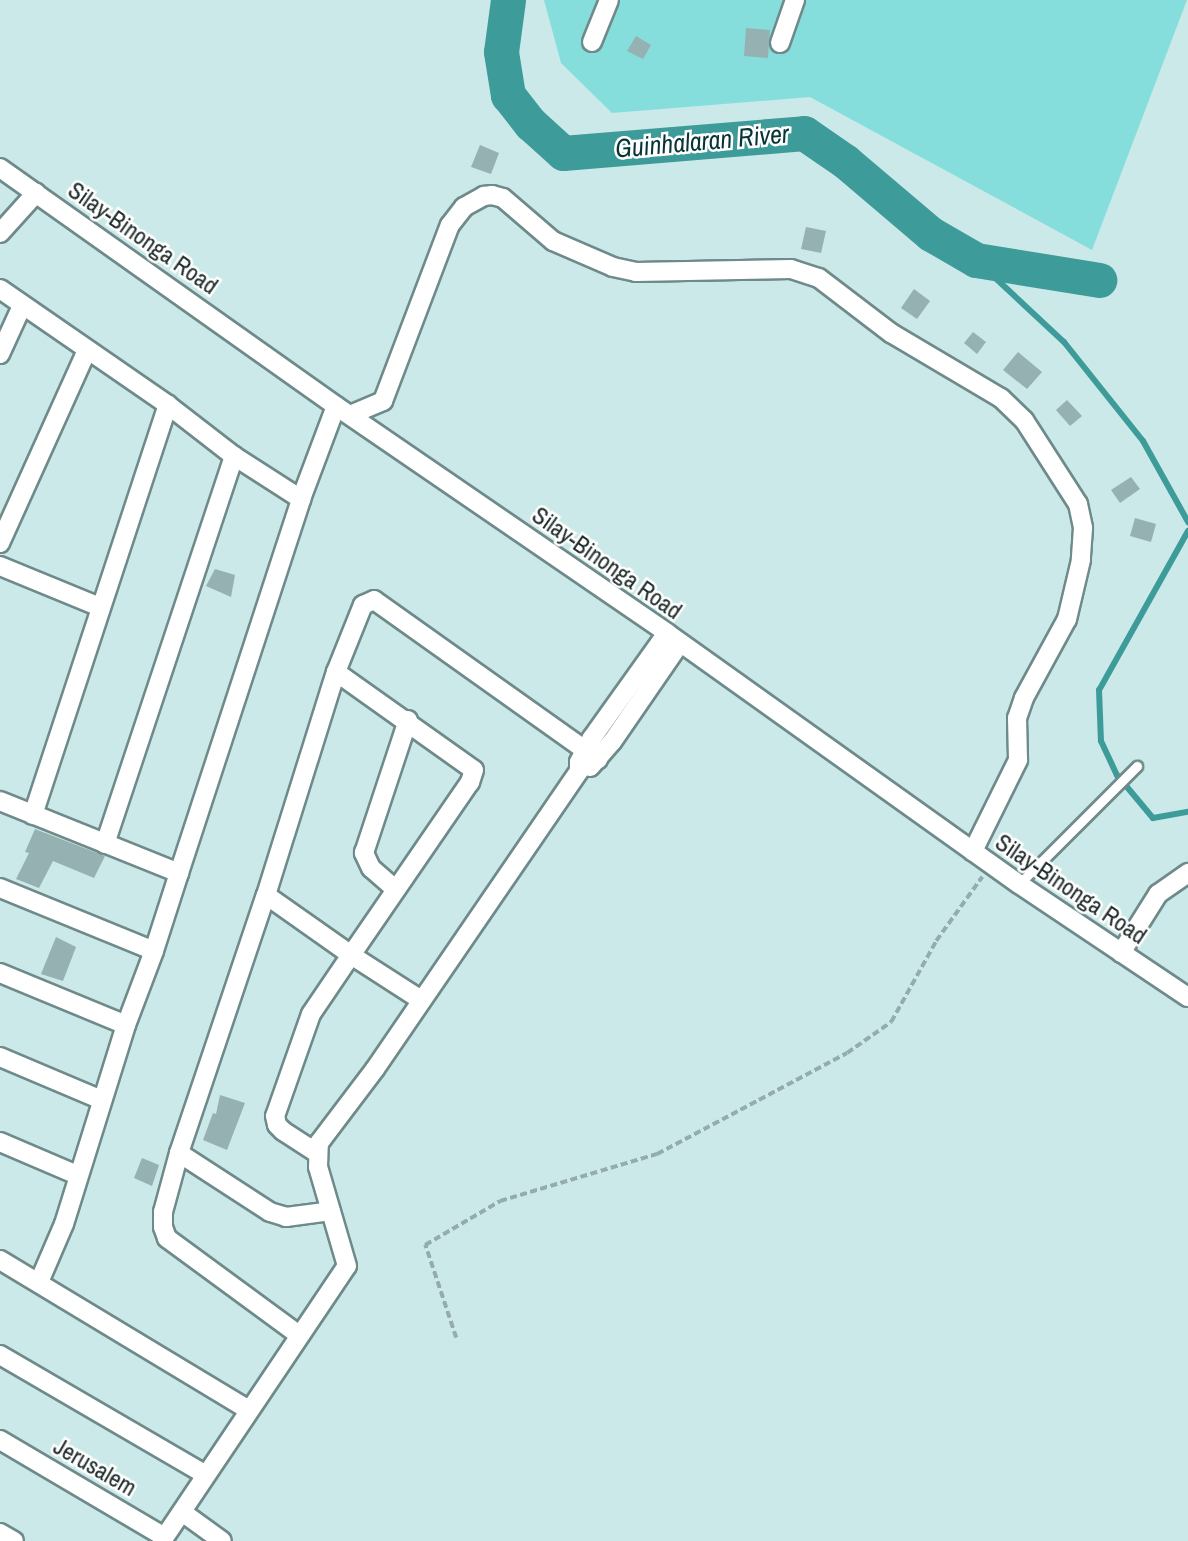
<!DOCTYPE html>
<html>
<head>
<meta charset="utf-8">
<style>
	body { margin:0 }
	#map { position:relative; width:1188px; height:1541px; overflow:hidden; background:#cbe9e8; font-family:"Archivo Narrow",sans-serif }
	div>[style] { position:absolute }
	.green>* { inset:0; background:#86dedc }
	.stream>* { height:6px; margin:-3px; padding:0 3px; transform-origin:3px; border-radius:3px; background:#3d9b9a }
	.river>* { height:35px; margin:-17.5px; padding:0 17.5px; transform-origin:17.5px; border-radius:17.5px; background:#3d9b9a }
	.building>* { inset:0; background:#95b1b1 }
	.path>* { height:3.5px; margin-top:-1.75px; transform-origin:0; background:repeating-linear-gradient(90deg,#94acab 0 7px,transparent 0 10.5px) }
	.roads { filter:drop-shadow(2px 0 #6f8a8a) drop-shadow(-2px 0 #6f8a8a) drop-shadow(0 2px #6f8a8a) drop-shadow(0 -2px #6f8a8a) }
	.lane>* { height:9px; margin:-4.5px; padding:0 4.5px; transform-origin:4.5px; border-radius:4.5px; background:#fff }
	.street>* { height:18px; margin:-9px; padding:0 9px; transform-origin:9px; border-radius:9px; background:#fff }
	span { translate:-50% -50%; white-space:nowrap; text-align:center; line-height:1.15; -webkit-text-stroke:5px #fff; paint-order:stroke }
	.street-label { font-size:24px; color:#202c2b }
	.water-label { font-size:26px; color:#073535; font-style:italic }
</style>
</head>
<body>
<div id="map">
	<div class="green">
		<div style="clip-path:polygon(544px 0,1187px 0,1092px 250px,810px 97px,612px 113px,561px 63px)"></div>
	</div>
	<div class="stream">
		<div style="left:976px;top:260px;width:120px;rotate:43deg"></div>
		<div style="left:1064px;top:342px;width:127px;rotate:51.4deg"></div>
		<div style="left:1143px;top:441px;width:93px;rotate:60.9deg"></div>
		<div style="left:1188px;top:531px;width:182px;rotate:119.2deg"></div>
		<div style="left:1099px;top:690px;width:51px;rotate:87.8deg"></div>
		<div style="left:1101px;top:741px;width:38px;rotate:65deg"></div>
		<div style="left:1117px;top:775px;width:56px;rotate:50.1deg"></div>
		<div style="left:1153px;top:818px;width:36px;rotate:-10deg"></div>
	</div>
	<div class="river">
		<div style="left:508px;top:0;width:52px;rotate:97.7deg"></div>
		<div style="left:501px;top:52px;width:44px;rotate:80.8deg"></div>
		<div style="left:508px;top:95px;width:37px;rotate:52deg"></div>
		<div style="left:531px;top:124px;width:43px;rotate:42.2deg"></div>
		<div style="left:563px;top:153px;width:242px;rotate:-4.7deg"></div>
		<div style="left:804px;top:133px;width:51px;rotate:34.6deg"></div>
		<div style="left:846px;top:162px;width:111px;rotate:40.3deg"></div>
		<div style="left:931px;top:234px;width:52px;rotate:30deg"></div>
		<div style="left:976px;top:260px;width:125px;rotate:9.2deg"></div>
	</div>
	<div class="building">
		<div style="clip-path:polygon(746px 28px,770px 30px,768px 58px,744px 56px)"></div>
		<div style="clip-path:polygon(636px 36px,651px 45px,643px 59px,627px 51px)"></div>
		<div style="clip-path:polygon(480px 145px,499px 153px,491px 174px,471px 167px)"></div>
		<div style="clip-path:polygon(806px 227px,826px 231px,821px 253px,801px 249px)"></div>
		<div style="clip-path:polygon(914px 289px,930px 301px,917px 319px,901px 308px)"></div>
		<div style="clip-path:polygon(973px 332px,986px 342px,977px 354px,964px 343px)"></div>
		<div style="clip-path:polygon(1018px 352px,1042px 372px,1027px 389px,1003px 370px)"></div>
		<div style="clip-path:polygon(1067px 400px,1082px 416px,1070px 426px,1056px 410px)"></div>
		<div style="clip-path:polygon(1131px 477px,1140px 489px,1120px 503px,1111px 490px)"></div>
		<div style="clip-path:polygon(1135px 518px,1156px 524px,1151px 542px,1130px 536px)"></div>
		<div style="clip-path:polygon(215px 569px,235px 575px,231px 597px,206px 586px)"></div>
		<div style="clip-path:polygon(35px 829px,105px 856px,94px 878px,53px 861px,39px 888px,16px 879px,29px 853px,25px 852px)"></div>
		<div style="clip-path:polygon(56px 937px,76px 947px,63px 981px,41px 974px)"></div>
		<div style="clip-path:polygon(220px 1095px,245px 1103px,227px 1150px,203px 1140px,213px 1113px,216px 1114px)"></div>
		<div style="clip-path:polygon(142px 1158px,159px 1165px,152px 1186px,134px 1178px)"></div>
	</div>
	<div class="path">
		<div style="left:456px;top:1338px;width:98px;rotate:-108.4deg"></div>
		<div style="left:425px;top:1245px;width:87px;rotate:-30.4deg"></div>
		<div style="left:500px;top:1201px;width:164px;rotate:-16.7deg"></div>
		<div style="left:657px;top:1154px;width:215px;rotate:-28deg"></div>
		<div style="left:847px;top:1053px;width:54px;rotate:-35.2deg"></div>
		<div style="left:891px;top:1022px;width:93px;rotate:-60.9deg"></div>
		<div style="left:936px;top:941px;width:79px;rotate:-54.3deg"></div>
	</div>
	<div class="roads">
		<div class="lane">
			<div style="left:1019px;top:884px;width:167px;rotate:-45deg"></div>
		</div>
		<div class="street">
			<div style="left:592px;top:42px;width:45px;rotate:-68deg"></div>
			<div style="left:780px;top:43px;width:46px;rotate:-70.8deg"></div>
			<div style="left:0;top:168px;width:412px;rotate:35.3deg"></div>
			<div style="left:336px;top:406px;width:401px;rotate:34.4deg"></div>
			<div style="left:667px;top:633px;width:432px;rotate:35.5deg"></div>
			<div style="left:1019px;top:884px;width:203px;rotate:33.8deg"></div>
			<div style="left:0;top:233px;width:54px;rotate:-48deg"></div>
			<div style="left:0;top:289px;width:204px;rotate:34.6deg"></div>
			<div style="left:0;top:354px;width:53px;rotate:-65.4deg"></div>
			<div style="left:350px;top:415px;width:36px;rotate:-23deg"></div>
			<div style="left:383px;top:401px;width:188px;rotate:-69.2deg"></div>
			<div style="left:450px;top:225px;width:23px;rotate:-52deg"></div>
			<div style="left:464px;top:207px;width:23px;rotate:-29deg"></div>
			<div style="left:484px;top:196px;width:8px;rotate:-7deg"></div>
			<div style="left:492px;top:195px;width:11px;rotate:15deg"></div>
			<div style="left:503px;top:198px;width:66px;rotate:40.7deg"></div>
			<div style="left:553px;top:241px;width:65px;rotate:23.4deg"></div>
			<div style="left:613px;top:267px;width:24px;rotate:12deg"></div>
			<div style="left:636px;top:272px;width:155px;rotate:-1.1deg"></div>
			<div style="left:791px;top:269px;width:29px;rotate:18deg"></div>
			<div style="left:819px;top:278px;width:91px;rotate:37.4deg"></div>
			<div style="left:891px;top:333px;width:128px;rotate:30.6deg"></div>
			<div style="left:1001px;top:398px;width:32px;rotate:44deg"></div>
			<div style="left:1024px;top:420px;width:100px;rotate:57.3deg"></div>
			<div style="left:1078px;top:504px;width:25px;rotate:78deg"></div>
			<div style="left:1083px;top:528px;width:32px;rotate:94deg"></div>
			<div style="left:1081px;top:560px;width:61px;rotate:103.3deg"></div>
			<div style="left:1067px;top:619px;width:90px;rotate:118.6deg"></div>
			<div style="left:1024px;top:698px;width:21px;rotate:109deg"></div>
			<div style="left:1017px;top:718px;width:42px;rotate:88.6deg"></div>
			<div style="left:1018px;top:760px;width:102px;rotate:116.3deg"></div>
			<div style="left:0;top:543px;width:212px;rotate:-65.7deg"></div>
			<div style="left:0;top:566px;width:108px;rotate:22.3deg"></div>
			<div style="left:336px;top:672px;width:169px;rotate:35.4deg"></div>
			<div style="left:474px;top:770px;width:13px;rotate:108deg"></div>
			<div style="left:470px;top:782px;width:210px;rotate:124.5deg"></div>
			<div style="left:351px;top:955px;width:83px;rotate:32.7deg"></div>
			<div style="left:590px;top:767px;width:33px;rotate:-49deg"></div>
			<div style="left:612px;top:742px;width:120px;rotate:-55.5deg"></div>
			<div style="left:0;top:801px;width:193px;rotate:21.9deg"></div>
			<div style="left:179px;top:873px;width:82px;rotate:107.8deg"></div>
			<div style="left:33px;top:815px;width:432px;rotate:-71.8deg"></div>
			<div style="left:168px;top:405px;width:83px;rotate:37.7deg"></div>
			<div style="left:105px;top:844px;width:409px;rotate:-71.6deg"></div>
			<div style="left:234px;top:456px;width:80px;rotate:32.7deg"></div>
			<div style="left:301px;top:499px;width:99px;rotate:-69.4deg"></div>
			<div style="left:179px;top:873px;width:393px;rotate:-71.9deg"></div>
			<div style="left:0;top:888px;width:166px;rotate:22.2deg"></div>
			<div style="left:154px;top:951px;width:79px;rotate:110.7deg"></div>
			<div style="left:126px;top:1025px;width:208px;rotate:107.3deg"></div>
			<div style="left:64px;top:1224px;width:63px;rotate:113.3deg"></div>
			<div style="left:394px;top:888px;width:30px;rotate:-139deg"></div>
			<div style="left:371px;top:868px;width:17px;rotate:-115deg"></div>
			<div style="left:364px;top:853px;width:140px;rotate:-71.7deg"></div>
			<div style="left:266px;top:895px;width:104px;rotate:35.2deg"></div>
			<div style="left:351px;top:955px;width:71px;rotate:124.1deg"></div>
			<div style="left:311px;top:1014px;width:108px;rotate:109.4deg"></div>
			<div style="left:275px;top:1116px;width:9px;rotate:77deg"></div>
			<div style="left:277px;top:1125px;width:8px;rotate:45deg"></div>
			<div style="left:283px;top:1131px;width:40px;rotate:32.9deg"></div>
			<div style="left:1121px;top:953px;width:70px;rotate:-57.9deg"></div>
			<div style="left:1158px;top:894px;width:37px;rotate:-35deg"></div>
			<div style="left:0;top:973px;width:136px;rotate:22.4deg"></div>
			<div style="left:0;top:1057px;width:111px;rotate:22.9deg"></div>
			<div style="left:0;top:1142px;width:84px;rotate:23.2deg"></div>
			<div style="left:179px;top:1153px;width:108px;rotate:33deg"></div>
			<div style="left:270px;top:1212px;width:17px;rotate:17deg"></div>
			<div style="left:286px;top:1217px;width:45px;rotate:-7.6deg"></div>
			<div style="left:0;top:1260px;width:291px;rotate:31.1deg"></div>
			<div style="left:299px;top:1335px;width:164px;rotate:-143.7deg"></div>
			<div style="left:167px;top:1238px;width:12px;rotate:-110deg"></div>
			<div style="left:163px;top:1227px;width:15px;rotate:-90deg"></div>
			<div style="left:163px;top:1212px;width:61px;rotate:-74.8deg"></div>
			<div style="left:179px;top:1153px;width:272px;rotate:-71.4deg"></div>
			<div style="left:266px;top:895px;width:234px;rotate:-72.6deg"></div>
			<div style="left:336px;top:672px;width:72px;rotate:-68.1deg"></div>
			<div style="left:363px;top:605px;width:12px;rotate:-24deg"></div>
			<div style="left:374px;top:600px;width:275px;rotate:35.4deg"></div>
			<div style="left:0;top:1355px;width:238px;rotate:30.2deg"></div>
			<div style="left:0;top:1440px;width:191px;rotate:30.5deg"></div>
			<div style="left:182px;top:1512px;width:49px;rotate:35.9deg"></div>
			<div style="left:0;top:1533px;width:16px;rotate:30deg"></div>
			<div style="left:162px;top:1541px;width:331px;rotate:-56.1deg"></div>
			<div style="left:347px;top:1266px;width:103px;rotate:-106.3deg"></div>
			<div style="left:318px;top:1167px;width:24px;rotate:-88deg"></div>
			<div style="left:319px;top:1143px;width:93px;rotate:-52.9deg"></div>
			<div style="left:375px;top:1069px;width:361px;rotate:-55.6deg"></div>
			<div style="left:579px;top:771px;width:9px;rotate:-90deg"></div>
			<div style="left:579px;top:762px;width:27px;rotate:-62deg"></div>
			<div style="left:592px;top:738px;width:129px;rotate:-54.5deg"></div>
		</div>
	</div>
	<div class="street-label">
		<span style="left:143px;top:238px;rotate:35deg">Silay-Binonga Road</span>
		<span style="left:607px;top:563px;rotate:35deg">Silay-Binonga Road</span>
		<span style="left:1071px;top:889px;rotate:34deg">Silay-Binonga Road</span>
		<span style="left:95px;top:1467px;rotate:30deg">Jerusalem</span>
	</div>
	<div class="water-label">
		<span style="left:702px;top:141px;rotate:-5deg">Guinhalaran River</span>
	</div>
</div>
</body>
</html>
